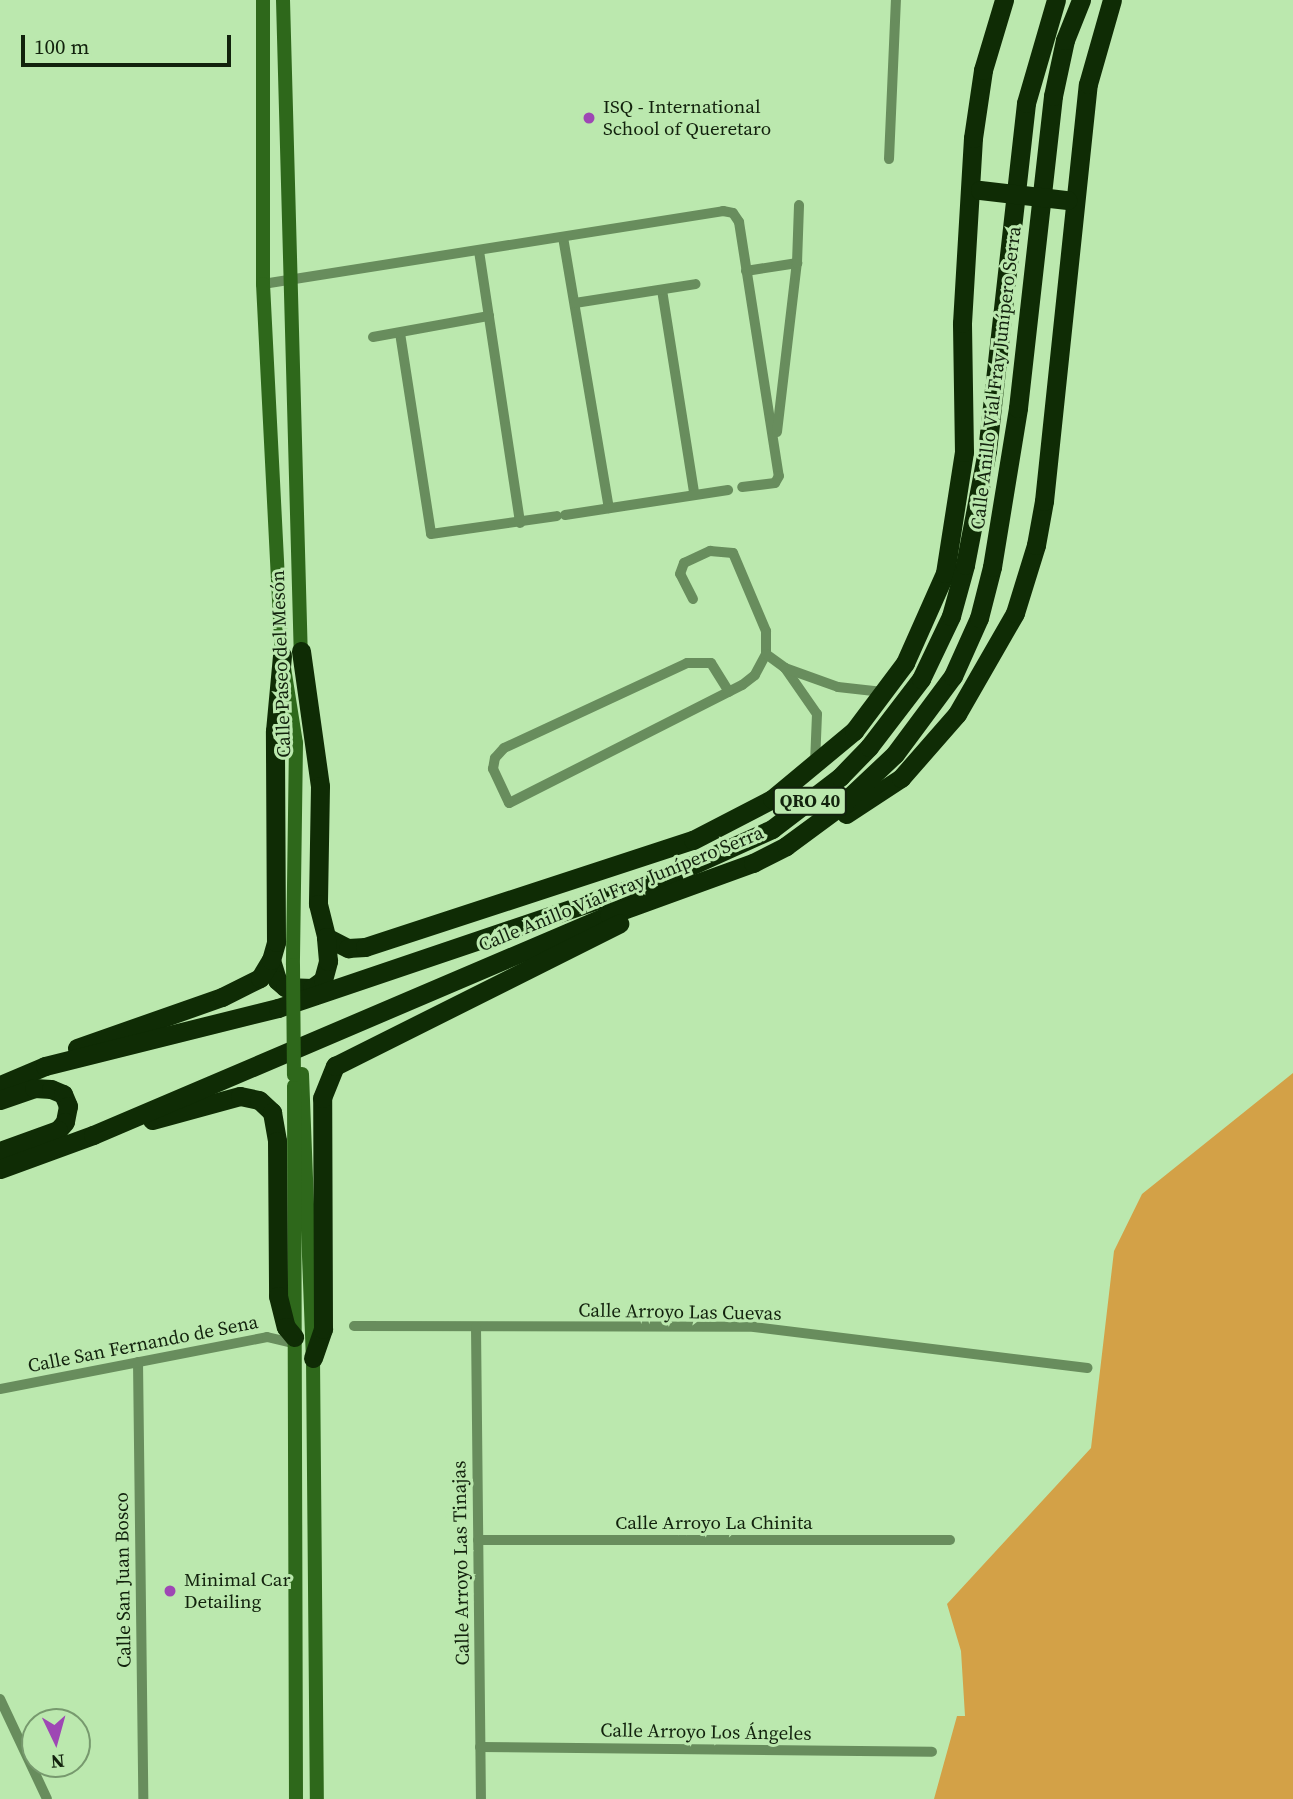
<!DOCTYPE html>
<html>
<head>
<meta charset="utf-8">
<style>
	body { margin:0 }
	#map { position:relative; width:1293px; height:1799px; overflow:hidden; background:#bbe8ae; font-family:"Source Serif 4",serif }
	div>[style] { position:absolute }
	.green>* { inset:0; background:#d3a147 }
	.street>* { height:10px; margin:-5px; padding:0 5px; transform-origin:5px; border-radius:5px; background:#688d5d }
	.secondary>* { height:14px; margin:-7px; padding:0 7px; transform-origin:7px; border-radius:7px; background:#2e681b }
	.highway>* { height:19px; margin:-9.5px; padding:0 9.5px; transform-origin:9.5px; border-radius:9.5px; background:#0f2c05 }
	.secondary-bridge>* { height:14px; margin:-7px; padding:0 7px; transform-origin:7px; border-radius:7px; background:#2e681b }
	.highway-bridge>* { height:19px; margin:-9.5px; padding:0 9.5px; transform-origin:9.5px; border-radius:9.5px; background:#0f2c05 }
	.dots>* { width:19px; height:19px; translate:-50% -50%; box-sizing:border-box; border:4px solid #bbe8ae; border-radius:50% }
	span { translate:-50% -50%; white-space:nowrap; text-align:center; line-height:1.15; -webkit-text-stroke:6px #bbe8ae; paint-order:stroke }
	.shield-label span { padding:2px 5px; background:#bbe8ae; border:2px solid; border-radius:5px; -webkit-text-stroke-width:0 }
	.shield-label { font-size:18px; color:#12220d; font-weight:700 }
	.poi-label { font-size:19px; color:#12220d }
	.left { translate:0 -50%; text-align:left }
	.street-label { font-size:19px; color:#12220d }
	.north { position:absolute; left:21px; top:1708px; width:70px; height:70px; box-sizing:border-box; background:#bbe8ae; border:2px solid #77996e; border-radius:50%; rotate:175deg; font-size:19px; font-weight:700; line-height:28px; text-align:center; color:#12220d }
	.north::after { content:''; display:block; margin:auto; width:24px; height:32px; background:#9e47b4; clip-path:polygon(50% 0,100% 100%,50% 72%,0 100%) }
	.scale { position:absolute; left:21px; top:35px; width:210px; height:32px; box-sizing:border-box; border:4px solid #12220d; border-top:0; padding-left:9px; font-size:21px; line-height:24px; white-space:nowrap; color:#12220d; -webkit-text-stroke:5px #bbe8ae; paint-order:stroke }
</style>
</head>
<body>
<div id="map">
	<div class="green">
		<div style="clip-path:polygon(1293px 1073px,1293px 1799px,934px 1799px,957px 1716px,965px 1716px,961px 1651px,947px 1604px,1091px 1448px,1114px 1251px,1142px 1194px)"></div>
	</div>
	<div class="street">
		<div style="left:889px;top:159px;width:159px;rotate:-87.5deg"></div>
		<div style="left:563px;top:237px;width:275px;rotate:80.4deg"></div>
		<div style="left:479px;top:251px;width:275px;rotate:81.4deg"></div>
		<div style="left:746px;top:271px;width:52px;rotate:-8.9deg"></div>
		<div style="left:263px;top:284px;width:466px;rotate:-9deg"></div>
		<div style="left:723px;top:211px;width:10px;rotate:11deg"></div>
		<div style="left:733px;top:213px;width:11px;rotate:56deg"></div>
		<div style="left:739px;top:222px;width:257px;rotate:81.1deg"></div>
		<div style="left:779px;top:476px;width:8px;rotate:120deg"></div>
		<div style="left:775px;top:483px;width:33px;rotate:173deg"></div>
		<div style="left:662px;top:290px;width:206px;rotate:81deg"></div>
		<div style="left:575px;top:303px;width:122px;rotate:-8.9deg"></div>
		<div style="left:400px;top:333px;width:203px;rotate:81.2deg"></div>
		<div style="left:431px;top:534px;width:127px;rotate:-8.1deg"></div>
		<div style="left:373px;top:337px;width:118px;rotate:-10.3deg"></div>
		<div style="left:777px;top:432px;width:170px;rotate:-83.3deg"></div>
		<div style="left:797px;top:263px;width:58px;rotate:-88deg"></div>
		<div style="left:565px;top:515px;width:165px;rotate:-8.7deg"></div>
		<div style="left:693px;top:599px;width:28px;rotate:-117deg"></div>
		<div style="left:680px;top:574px;width:12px;rotate:-70deg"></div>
		<div style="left:684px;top:563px;width:29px;rotate:-25deg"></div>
		<div style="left:710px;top:551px;width:23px;rotate:5deg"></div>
		<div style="left:733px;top:553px;width:85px;rotate:67.1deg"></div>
		<div style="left:766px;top:631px;width:23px;rotate:90deg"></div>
		<div style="left:766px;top:654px;width:24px;rotate:118deg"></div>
		<div style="left:755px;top:675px;width:16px;rotate:142deg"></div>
		<div style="left:742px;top:685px;width:261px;rotate:153.1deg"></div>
		<div style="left:509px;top:803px;width:38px;rotate:-115deg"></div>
		<div style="left:493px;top:769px;width:11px;rotate:-80deg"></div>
		<div style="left:495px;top:758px;width:13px;rotate:-48deg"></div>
		<div style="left:504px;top:748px;width:202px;rotate:-24.9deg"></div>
		<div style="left:687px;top:663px;width:24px"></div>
		<div style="left:711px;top:663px;width:34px;rotate:58deg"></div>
		<div style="left:766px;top:654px;width:24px;rotate:36deg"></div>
		<div style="left:785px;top:668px;width:56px;rotate:55.2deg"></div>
		<div style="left:817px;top:714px;width:49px;rotate:92.3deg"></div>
		<div style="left:785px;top:668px;width:56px;rotate:19.7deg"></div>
		<div style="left:838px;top:687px;width:45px;rotate:6.3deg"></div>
		<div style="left:354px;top:1326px;width:400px;rotate:0.1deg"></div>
		<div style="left:754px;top:1327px;width:336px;rotate:7deg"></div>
		<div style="left:476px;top:1327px;width:472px;rotate:89.4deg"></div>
		<div style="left:138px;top:1362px;width:437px;rotate:89.3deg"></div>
		<div style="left:0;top:1389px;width:272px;rotate:-11deg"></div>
		<div style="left:267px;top:1337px;width:27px;rotate:13deg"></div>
		<div style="left:478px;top:1540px;width:472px"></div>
		<div style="left:0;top:1699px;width:110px;rotate:64.8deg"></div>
		<div style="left:480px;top:1747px;width:452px;rotate:0.6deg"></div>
	</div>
	<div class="secondary">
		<div style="left:263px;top:0;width:284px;rotate:90deg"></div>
		<div style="left:263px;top:284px;width:371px;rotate:87.1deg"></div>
		<div style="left:282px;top:655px;width:89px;rotate:81deg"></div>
		<div style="left:296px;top:743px;width:222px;rotate:90.8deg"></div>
		<div style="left:283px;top:0;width:660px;rotate:88.44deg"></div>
		<div style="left:302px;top:1074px;width:284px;rotate:87.8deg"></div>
		<div style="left:313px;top:1358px;width:441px;rotate:89.5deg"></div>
		<div style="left:294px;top:1086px;width:713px;rotate:89.84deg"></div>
	</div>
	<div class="highway">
		<div style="left:301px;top:651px;width:136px;rotate:82deg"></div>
		<div style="left:320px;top:786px;width:118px;rotate:91deg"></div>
		<div style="left:318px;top:904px;width:34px;rotate:76deg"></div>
		<div style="left:326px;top:937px;width:25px;rotate:27deg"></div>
		<div style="left:348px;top:948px;width:17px;rotate:-3deg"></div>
		<div style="left:365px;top:947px;width:345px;rotate:-18.1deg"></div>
		<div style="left:693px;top:840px;width:89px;rotate:-27.4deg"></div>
		<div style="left:772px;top:799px;width:107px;rotate:-39.7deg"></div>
		<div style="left:854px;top:731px;width:85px;rotate:-53.1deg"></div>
		<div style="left:905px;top:663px;width:98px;rotate:-66deg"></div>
		<div style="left:945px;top:573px;width:122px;rotate:-81.1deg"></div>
		<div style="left:964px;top:452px;width:129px;rotate:-90.9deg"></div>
		<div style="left:962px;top:323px;width:185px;rotate:-86.6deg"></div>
		<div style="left:973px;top:138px;width:69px;rotate:-81.6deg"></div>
		<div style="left:983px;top:70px;width:73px;rotate:-73.3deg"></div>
		<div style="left:846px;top:814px;width:66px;rotate:-33.2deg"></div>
		<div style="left:901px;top:778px;width:85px;rotate:-48.8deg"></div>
		<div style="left:957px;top:714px;width:116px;rotate:-60.1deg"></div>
		<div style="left:1015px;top:613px;width:71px;rotate:-72.8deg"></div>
		<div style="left:1036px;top:545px;width:45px;rotate:-79.7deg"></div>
		<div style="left:1044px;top:501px;width:419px;rotate:-84deg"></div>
		<div style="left:1088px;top:84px;width:87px;rotate:-74.1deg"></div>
		<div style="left:271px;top:960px;width:21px;rotate:73deg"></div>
		<div style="left:277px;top:980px;width:11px;rotate:41deg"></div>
		<div style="left:285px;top:987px;width:27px;rotate:2deg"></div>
		<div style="left:312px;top:988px;width:14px;rotate:-36deg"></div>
		<div style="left:323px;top:980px;width:20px;rotate:-75deg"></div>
		<div style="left:328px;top:961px;width:24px;rotate:-95deg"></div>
		<div style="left:77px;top:1048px;width:154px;rotate:-19.4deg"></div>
		<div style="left:222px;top:997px;width:42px;rotate:-26.6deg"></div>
		<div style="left:260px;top:978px;width:21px;rotate:-59deg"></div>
		<div style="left:271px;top:960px;width:19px;rotate:-74deg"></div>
		<div style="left:276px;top:942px;width:211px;rotate:-90.3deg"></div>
		<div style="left:275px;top:731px;width:76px;rotate:-84.7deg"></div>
		<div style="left:0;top:1085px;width:49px;rotate:-22.9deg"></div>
		<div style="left:45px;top:1066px;width:240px;rotate:-14deg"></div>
		<div style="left:278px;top:1008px;width:412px;rotate:-18.7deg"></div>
		<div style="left:668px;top:876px;width:114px;rotate:-24.3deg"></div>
		<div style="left:772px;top:829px;width:86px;rotate:-37.4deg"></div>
		<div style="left:840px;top:777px;width:42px;rotate:-46deg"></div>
		<div style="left:869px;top:747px;width:86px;rotate:-52.6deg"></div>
		<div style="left:921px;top:679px;width:70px;rotate:-64.5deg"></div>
		<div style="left:951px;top:616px;width:53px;rotate:-74.6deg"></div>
		<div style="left:965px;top:565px;width:116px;rotate:-79.1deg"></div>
		<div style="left:987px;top:451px;width:350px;rotate:-83.6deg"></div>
		<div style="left:1026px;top:103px;width:107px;rotate:-73.8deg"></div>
		<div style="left:0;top:1100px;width:36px;rotate:-19deg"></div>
		<div style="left:34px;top:1088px;width:17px;rotate:3deg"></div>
		<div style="left:51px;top:1089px;width:13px;rotate:23deg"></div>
		<div style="left:63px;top:1094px;width:13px;rotate:67deg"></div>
		<div style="left:68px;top:1106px;width:16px;rotate:101deg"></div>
		<div style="left:65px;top:1122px;width:11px;rotate:131deg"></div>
		<div style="left:58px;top:1130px;width:62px;rotate:160.1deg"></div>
		<div style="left:152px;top:1120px;width:91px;rotate:-15.3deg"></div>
		<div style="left:240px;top:1096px;width:19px;rotate:12deg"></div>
		<div style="left:259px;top:1100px;width:18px;rotate:43deg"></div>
		<div style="left:272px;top:1112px;width:29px;rotate:80deg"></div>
		<div style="left:277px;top:1141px;width:155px;rotate:89.6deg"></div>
		<div style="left:278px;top:1296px;width:32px;rotate:76deg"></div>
		<div style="left:286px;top:1327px;width:13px;rotate:51deg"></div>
		<div style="left:0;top:1169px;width:99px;rotate:-20.1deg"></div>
		<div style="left:93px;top:1135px;width:561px;rotate:-23.09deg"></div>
		<div style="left:609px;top:915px;width:153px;rotate:-19.9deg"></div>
		<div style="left:753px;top:863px;width:37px;rotate:-27deg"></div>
		<div style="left:786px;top:846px;width:66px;rotate:-36.3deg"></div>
		<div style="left:839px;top:807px;width:77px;rotate:-43.4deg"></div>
		<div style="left:895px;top:754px;width:97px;rotate:-53.4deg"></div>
		<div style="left:953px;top:676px;width:64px;rotate:-65.9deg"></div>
		<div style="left:979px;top:618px;width:53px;rotate:-75.7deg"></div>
		<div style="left:992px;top:567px;width:161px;rotate:-80.7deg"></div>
		<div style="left:1018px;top:408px;width:314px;rotate:-83.6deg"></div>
		<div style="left:1053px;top:96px;width:57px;rotate:-77.9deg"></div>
		<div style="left:1065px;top:40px;width:43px;rotate:-68.2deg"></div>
		<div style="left:313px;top:1358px;width:31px;rotate:-71deg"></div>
		<div style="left:323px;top:1329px;width:231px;rotate:-90.2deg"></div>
		<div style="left:322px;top:1098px;width:35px;rotate:-68deg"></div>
		<div style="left:335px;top:1066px;width:318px;rotate:-26.6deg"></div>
	</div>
	<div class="secondary-bridge">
		<div style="left:293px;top:965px;width:110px;rotate:89.5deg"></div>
	</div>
	<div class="highway-bridge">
		<div style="left:980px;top:190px;width:88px;rotate:6.6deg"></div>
	</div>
	<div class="dots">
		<div style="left:589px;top:118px;background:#9e47b4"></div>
		<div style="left:170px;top:1591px;background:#9e47b4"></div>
	</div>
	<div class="shield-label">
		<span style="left:810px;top:801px">QRO 40</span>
	</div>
	<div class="poi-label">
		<span class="left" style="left:603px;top:118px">ISQ - International<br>School of Queretaro</span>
		<span class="left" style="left:184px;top:1591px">Minimal Car<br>Detailing</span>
	</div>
	<div class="street-label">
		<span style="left:996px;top:378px;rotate:-83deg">Calle Anillo Vial Fray Junípero Serra</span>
		<span style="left:281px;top:664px;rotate:-92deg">Calle Paseo del Mesón</span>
		<span style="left:621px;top:889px;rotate:-22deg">Calle Anillo Vial Fray Junípero Serra</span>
		<span style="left:680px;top:1312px;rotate:1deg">Calle Arroyo Las Cuevas</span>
		<span style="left:143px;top:1344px;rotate:-11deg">Calle San Fernando de Sena</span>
		<span style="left:714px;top:1523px">Calle Arroyo La Chinita</span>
		<span style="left:461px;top:1563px;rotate:-91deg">Calle Arroyo Las Tinajas</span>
		<span style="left:123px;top:1580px;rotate:-91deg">Calle San Juan Bosco</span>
		<span style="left:706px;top:1732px;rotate:1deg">Calle Arroyo Los Ángeles</span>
	</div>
	<div class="north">N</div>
	<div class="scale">100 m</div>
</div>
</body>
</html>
